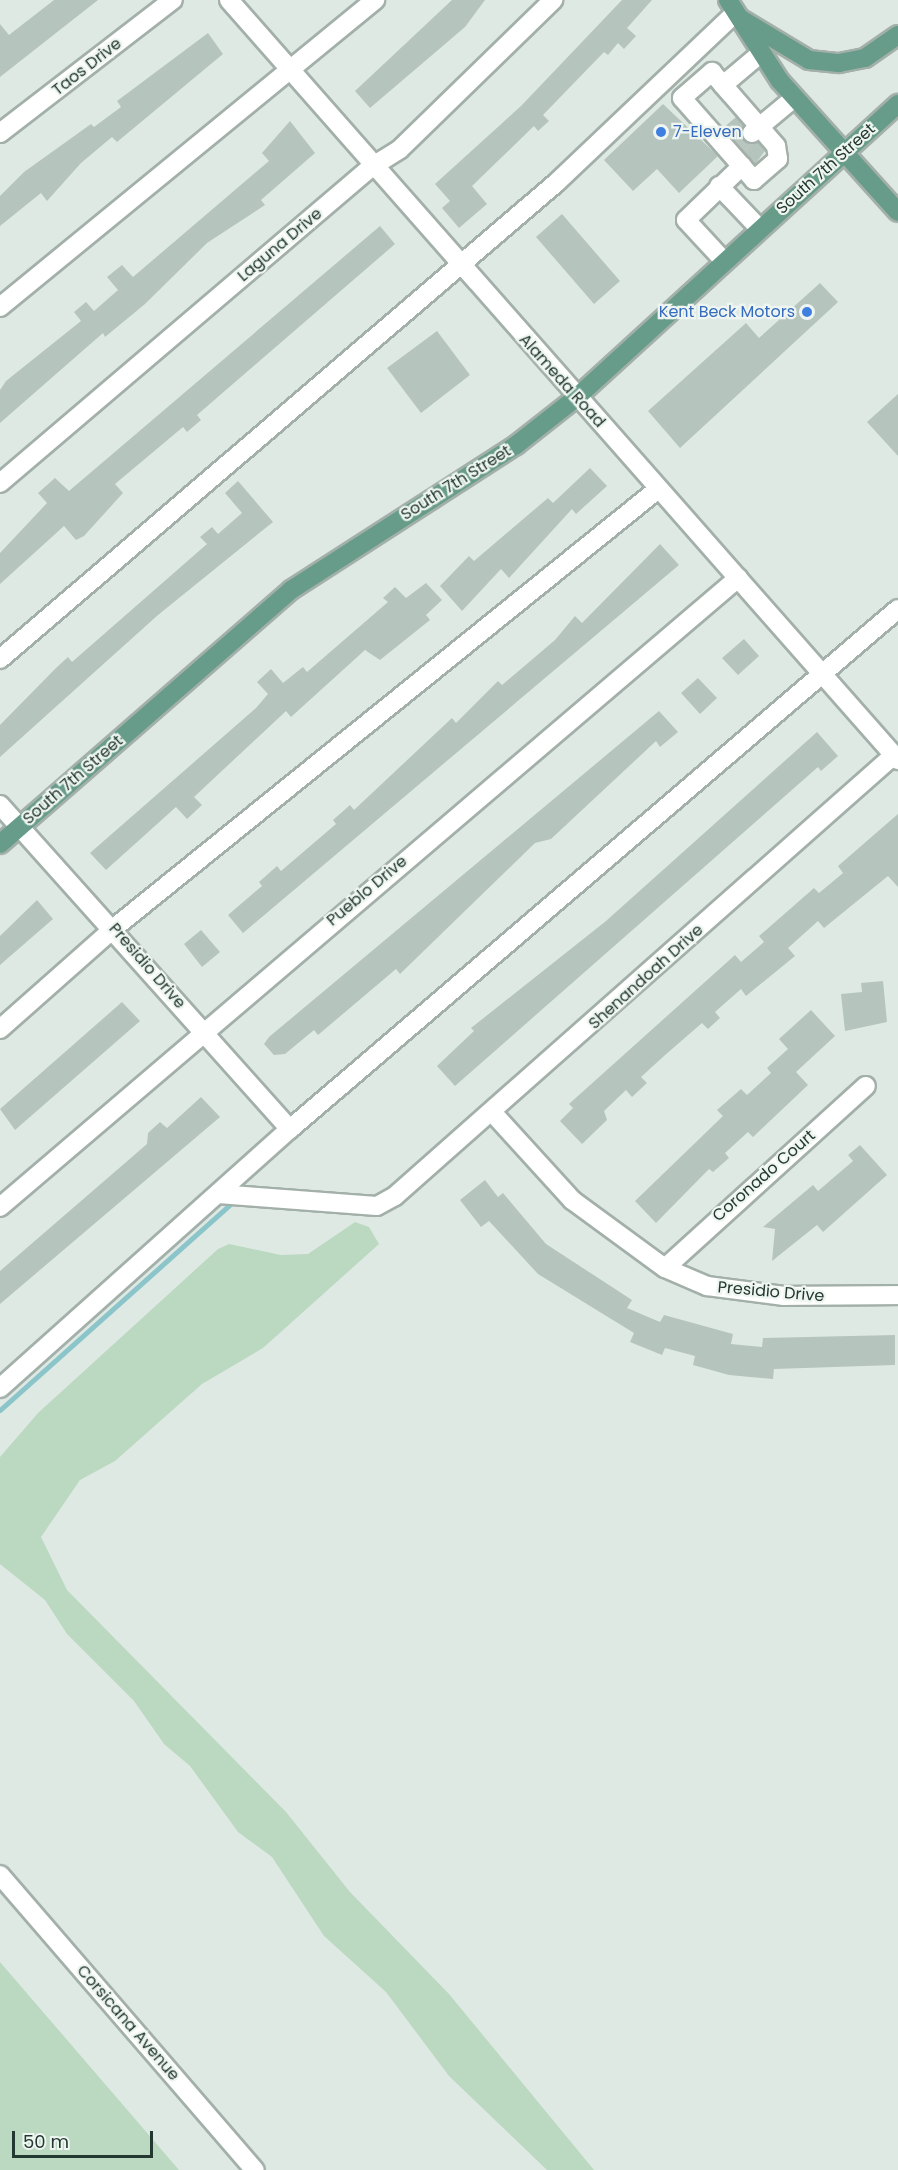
<!DOCTYPE html>
<html>
<head>
<meta charset="utf-8">
<style>
	body { margin:0 }
	#map { position:relative; width:898px; height:2170px; overflow:hidden; background:#dfe9e4; font-family:Poppins,sans-serif }
	div>[style] { position:absolute }
	.green>* { inset:0; background:#bad9c0 }
	.stream>* { height:5px; margin:-2.5px; padding:0 2.5px; transform-origin:2.5px; border-radius:2.5px; background:#8bc5ca }
	.building>* { inset:0; background:#b5c4bd }
	.minor-tunnel>* { height:18px; margin-top:-9px; transform-origin:0; background:repeating-linear-gradient(90deg,#b9c6c0 0 18px,transparent 0 27px) }
	.roads { filter:drop-shadow(2px 0 #a3b0aa) drop-shadow(-2px 0 #a3b0aa) drop-shadow(0 2px #a3b0aa) drop-shadow(0 -2px #a3b0aa) }
	.minor>* { height:18px; margin:-9px; padding:0 9px; transform-origin:9px; border-radius:9px; background:#fff }
	.major>* { height:18px; margin:-9px; padding:0 9px; transform-origin:9px; border-radius:9px; background:#679b8a }
	.dots>* { width:16px; height:16px; translate:-50% -50%; box-sizing:border-box; border:3px solid #eff6f2; border-radius:50% }
	span { translate:-50% -50%; white-space:nowrap; text-align:center; line-height:1.15; -webkit-text-stroke:4.5px #eff6f2; paint-order:stroke }
	.street-label { font-size:16px; color:#223830 }
	.shop-label { font-size:16px; color:#366cbe }
	.left { translate:0 -50%; text-align:left }
	.right { translate:-100% -50%; text-align:right }
	.scale { position:absolute; left:12px; top:2131px; width:141px; height:27px; box-sizing:border-box; border:3px solid #223830; border-top:0; padding-left:8px; font-size:18px; line-height:21px; white-space:nowrap; color:#223830; -webkit-text-stroke:4px #eff6f2; paint-order:stroke }
</style>
</head>
<body>
<div id="map">
	<div class="green">
		<div style="clip-path:polygon(355px 1222px,369px 1227px,379px 1244px,263px 1348px,202px 1384px,115px 1461px,80px 1480px,41px 1537px,67px 1590px,286px 1812px,350px 1892px,449px 1994px,594px 2170px,547px 2170px,449px 2076px,386px 1992px,324px 1936px,272px 1857px,238px 1832px,190px 1766px,164px 1744px,134px 1701px,67px 1634px,45px 1600px,0 1564px,0 1457px,38px 1413px,218px 1249px,229px 1244px,281px 1255px,308px 1254px)"></div>
		<div style="clip-path:polygon(0 1962px,179px 2170px,0 2170px)"></div>
	</div>
	<div class="stream">
		<div style="left:0;top:1410px;width:309px;rotate:-41.8deg"></div>
	</div>
	<div class="building">
		<div style="clip-path:polygon(54px 0,98px 0,0 77px,0 24px,9px 35px)"></div>
		<div style="clip-path:polygon(452px 0,485px 0,465px 27px,370px 108px,355px 91px)"></div>
		<div style="clip-path:polygon(622px 0,652px 0,627px 28px,636px 36px,624px 49px,618px 43px,608px 55px,604px 52px,543px 115px,549px 121px,538px 131px,534px 126px,472px 186px,487px 204px,459px 228px,442px 208px,450px 201px,435px 184px,521px 106px)"></div>
		<div style="clip-path:polygon(208px 33px,223px 54px,117px 142px,112px 137px,81px 163px,47px 201px,41px 193px,0 226px,0 196px,24px 172px,91px 124px,94px 127px,121px 107px,117px 101px)"></div>
		<div style="clip-path:polygon(663px 104px,718px 156px,679px 193px,657px 169px,633px 191px,604px 160px)"></div>
		<div style="clip-path:polygon(736px 117px,744px 126px,744px 141px,758px 142px,765px 151px,755px 164px,723px 128px)"></div>
		<div style="clip-path:polygon(290px 121px,315px 153px,261px 200px,265px 205px,207px 243px,145px 304px,105px 337px,103px 333px,0 423px,0 390px,6px 381px,81px 321px,74px 312px,86px 302px,94px 311px,118px 290px,107px 277px,122px 265px,133px 277px,269px 161px,262px 153px)"></div>
		<div style="clip-path:polygon(562px 214px,620px 281px,594px 304px,536px 237px)"></div>
		<div style="clip-path:polygon(380px 226px,395px 244px,197px 415px,201px 420px,187px 432px,183px 427px,115px 484px,123px 493px,84px 536px,76px 540px,64px 526px,0 584px,0 553px,47px 503px,38px 493px,55px 478px,69px 491px)"></div>
		<div style="clip-path:polygon(820px 283px,838px 302px,680px 448px,648px 411px,746px 323px,759px 338px)"></div>
		<div style="clip-path:polygon(437px 331px,470px 375px,421px 413px,387px 368px)"></div>
		<div style="clip-path:polygon(898px 394px,898px 456px,867px 422px)"></div>
		<div style="clip-path:polygon(590px 468px,607px 486px,576px 514px,572px 509px,509px 578px,501px 569px,462px 611px,440px 586px,469px 556px,474px 561px,548px 498px,553px 503px)"></div>
		<div style="clip-path:polygon(238px 481px,273px 522px,158px 615px,0 757px,0 725px,56px 668px,68px 657px,72px 662px,207px 544px,200px 537px,212px 527px,218px 534px,242px 513px,225px 493px)"></div>
		<div style="clip-path:polygon(660px 544px,679px 565px,243px 933px,228px 915px,262px 886px,259px 882px,277px 866px,281px 871px,336px 824px,333px 820px,350px 805px,354px 810px,452px 718px,456px 723px,498px 681px,502px 685px,555px 640px,575px 616px,582px 623px)"></div>
		<div style="clip-path:polygon(426px 583px,442px 600px,426px 615px,430px 620px,380px 660px,365px 650px,291px 717px,286px 711px,194px 797px,202px 805px,187px 819px,176px 807px,106px 870px,90px 853px,256px 708px,268px 694px,257px 682px,271px 669px,283px 683px,303px 667px,307px 672px,388px 602px,383px 598px,395px 587px,406px 598px)"></div>
		<div style="clip-path:polygon(744px 639px,759px 656px,738px 675px,722px 658px)"></div>
		<div style="clip-path:polygon(698px 678px,717px 698px,700px 714px,681px 693px)"></div>
		<div style="clip-path:polygon(659px 711px,678px 732px,660px 747px,656px 741px,551px 839px,535px 843px,400px 974px,396px 969px,318px 1035px,314px 1030px,285px 1054px,274px 1055px,264px 1044px,269px 1037px)"></div>
		<div style="clip-path:polygon(817px 732px,838px 756px,821px 771px,818px 767px,455px 1086px,437px 1066px,474px 1031px,471px 1028px,606px 921px)"></div>
		<div style="clip-path:polygon(898px 814px,898px 887px,888px 876px,824px 928px,818px 921px,788px 948px,795px 956px,746px 996px,741px 989px,715px 1012px,720px 1018px,708px 1029px,702px 1023px,664px 1056px,641px 1077px,647px 1083px,632px 1097px,626px 1090px,604px 1111px,607px 1120px,582px 1144px,560px 1121px,573px 1108px,569px 1104px,735px 955px,741px 962px,764px 942px,759px 936px,814px 888px,819px 893px,843px 873px,838px 866px)"></div>
		<div style="clip-path:polygon(37px 900px,53px 919px,0 965px,0 936px)"></div>
		<div style="clip-path:polygon(201px 930px,220px 952px,202px 967px,184px 944px)"></div>
		<div style="clip-path:polygon(883px 981px,887px 1022px,845px 1031px,841px 994px,862px 992px,861px 983px)"></div>
		<div style="clip-path:polygon(122px 1002px,140px 1021px,15px 1130px,0 1109px)"></div>
		<div style="clip-path:polygon(811px 1010px,835px 1036px,796px 1072px,808px 1085px,753px 1137px,748px 1132px,725px 1153px,729px 1158px,713px 1172px,709px 1169px,656px 1223px,635px 1201px,723px 1116px,717px 1110px,741px 1089px,747px 1095px,771px 1073px,767px 1068px,788px 1049px,779px 1039px)"></div>
		<div style="clip-path:polygon(201px 1097px,220px 1117px,0 1304px,0 1271px,147px 1144px,148px 1133px,160px 1122px,167px 1128px)"></div>
		<div style="clip-path:polygon(860px 1145px,887px 1175px,823px 1232px,817px 1225px,772px 1261px,775px 1229px,763px 1227px,813px 1185px,818px 1191px,853px 1161px,848px 1155px)"></div>
		<div style="clip-path:polygon(485px 1180px,498px 1197px,503px 1193px,546px 1244px,632px 1300px,627px 1308px,660px 1322px,664px 1315px,733px 1334px,731px 1344px,762px 1347px,763px 1338px,895px 1335px,895px 1365px,774px 1369px,773px 1379px,729px 1375px,693px 1365px,695px 1356px,665px 1348px,662px 1355px,630px 1342px,634px 1333px,538px 1274px,489px 1221px,481px 1227px,460px 1200px)"></div>
	</div>
	<div class="minor-tunnel">
		<div style="left:737px;top:147px;width:21px;rotate:-43deg"></div>
	</div>
	<div class="roads">
		<div class="minor">
			<div style="left:229px;top:0;width:1013px;rotate:48.64deg"></div>
			<div style="left:723px;top:85px;width:81px;rotate:49deg"></div>
			<div style="left:776px;top:146px;width:13px;rotate:81deg"></div>
			<div style="left:778px;top:159px;width:32px;rotate:139deg"></div>
			<div style="left:754px;top:180px;width:109px;rotate:-131.3deg"></div>
			<div style="left:682px;top:98px;width:40px;rotate:-41deg"></div>
			<div style="left:712px;top:72px;width:17px;rotate:50deg"></div>
			<div style="left:723px;top:85px;width:48px;rotate:-40deg"></div>
			<div style="left:0;top:133px;width:218px;rotate:-37.6deg"></div>
			<div style="left:752px;top:133px;width:55px;rotate:-39.8deg"></div>
			<div style="left:719px;top:186px;width:59px;rotate:46.4deg"></div>
			<div style="left:724px;top:261px;width:56px;rotate:-132.8deg"></div>
			<div style="left:686px;top:220px;width:78px;rotate:-44deg"></div>
			<div style="left:0;top:307px;width:485px;rotate:-39.3deg"></div>
			<div style="left:0;top:483px;width:490px;rotate:-40.4deg"></div>
			<div style="left:373px;top:166px;width:32px;rotate:-32deg"></div>
			<div style="left:400px;top:149px;width:214px;rotate:-44.2deg"></div>
			<div style="left:0;top:659px;width:732px;rotate:-40.57deg"></div>
			<div style="left:556px;top:183px;width:245px;rotate:-43.5deg"></div>
			<div style="left:0;top:805px;width:435px;rotate:48.2deg"></div>
			<div style="left:0;top:1029px;width:152px;rotate:-41.5deg"></div>
			<div style="left:114px;top:928px;width:699px;rotate:-38.9deg"></div>
			<div style="left:492px;top:1112px;width:119px;rotate:47.7deg"></div>
			<div style="left:572px;top:1200px;width:115px;rotate:36.2deg"></div>
			<div style="left:665px;top:1268px;width:46px;rotate:23.2deg"></div>
			<div style="left:707px;top:1286px;width:78px;rotate:7.4deg"></div>
			<div style="left:784px;top:1296px;width:114px;rotate:-0.5deg"></div>
			<div style="left:218px;top:1194px;width:159px;rotate:4.3deg"></div>
			<div style="left:377px;top:1206px;width:21px;rotate:-29deg"></div>
			<div style="left:395px;top:1196px;width:666px;rotate:-41.47deg"></div>
			<div style="left:0;top:1207px;width:970px;rotate:-40.44deg"></div>
			<div style="left:665px;top:1268px;width:271px;rotate:-42.2deg"></div>
			<div style="left:0;top:1388px;width:389px;rotate:-41.8deg"></div>
			<div style="left:290px;top:1129px;width:800px;rotate:-40.54deg"></div>
			<div style="left:0;top:1875px;width:390px;rotate:49.2deg"></div>
		</div>
		<div class="major">
			<div style="left:728px;top:0;width:96px;rotate:57.3deg"></div>
			<div style="left:780px;top:81px;width:176px;rotate:48deg"></div>
			<div style="left:741px;top:19px;width:79px;rotate:31.1deg"></div>
			<div style="left:809px;top:60px;width:30px;rotate:6deg"></div>
			<div style="left:839px;top:63px;width:26px;rotate:-11deg"></div>
			<div style="left:865px;top:58px;width:40px;rotate:-34.9deg"></div>
			<div style="left:0;top:844px;width:386px;rotate:-41.1deg"></div>
			<div style="left:291px;top:590px;width:268px;rotate:-32.8deg"></div>
			<div style="left:516px;top:445px;width:78px;rotate:-38.2deg"></div>
			<div style="left:577px;top:397px;width:435px;rotate:-42.4deg"></div>
		</div>
	</div>
	<div class="dots">
		<div style="left:661px;top:132px;background:#3f7fe0"></div>
		<div style="left:807px;top:312px;background:#3f7fe0"></div>
	</div>
	<div class="street-label">
		<span style="left:87px;top:67px;rotate:-38deg">Taos Drive</span>
		<span style="left:826px;top:169px;rotate:-42deg">South 7th Street</span>
		<span style="left:280px;top:245px;rotate:-40deg">Laguna Drive</span>
		<span style="left:562px;top:381px;rotate:48deg">Alameda Road</span>
		<span style="left:456px;top:483px;rotate:-32deg">South 7th Street</span>
		<span style="left:73px;top:780px;rotate:-41deg">South 7th Street</span>
		<span style="left:367px;top:891px;rotate:-40deg">Pueblo Drive</span>
		<span style="left:147px;top:966px;rotate:49deg">Presidio Drive</span>
		<span style="left:646px;top:977px;rotate:-42deg">Shenandoah Drive</span>
		<span style="left:764px;top:1176px;rotate:-41deg">Coronado Court</span>
		<span style="left:771px;top:1292px;rotate:5deg">Presidio Drive</span>
		<span style="left:128px;top:2023px;rotate:49deg">Corsicana Avenue</span>
	</div>
	<div class="shop-label">
		<span class="left" style="left:673px;top:132px">7-Eleven</span>
		<span class="right" style="left:795px;top:312px">Kent Beck Motors</span>
	</div>
	<div class="scale">50 m</div>
</div>
</body>
</html>
